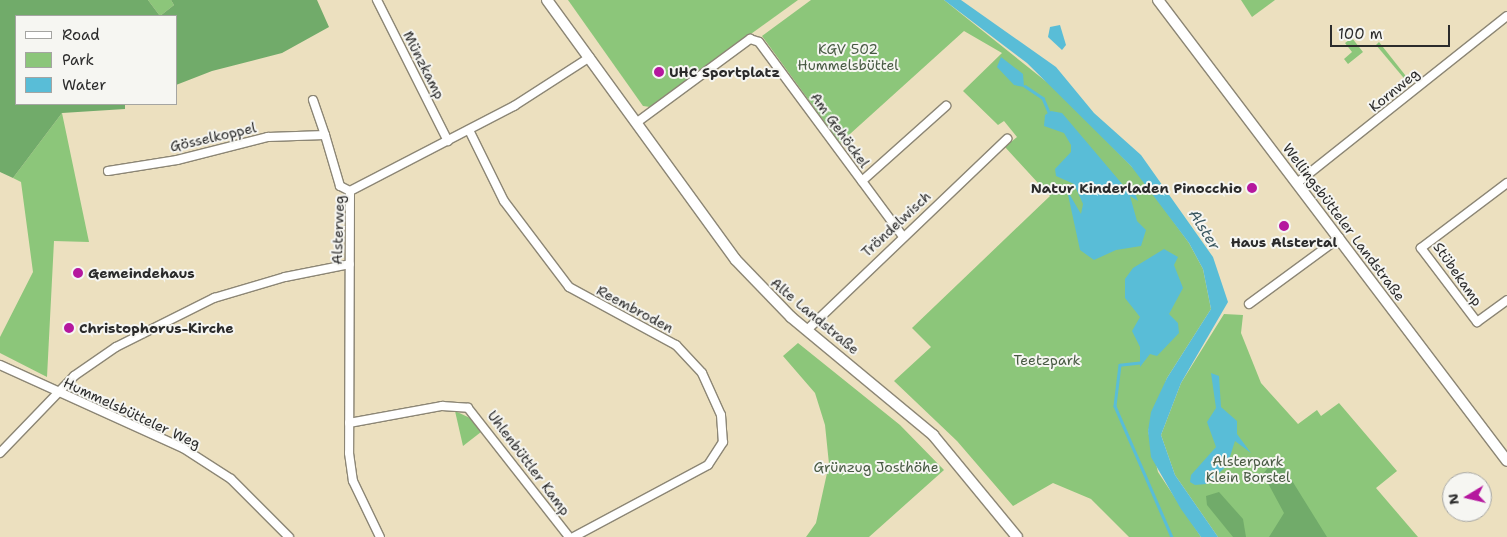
<!DOCTYPE html>
<html>
<head>
<meta charset="utf-8">
<style>
	body { margin:0 }
	#map { position:relative; width:1507px; height:537px; overflow:hidden; background:#ece0bf; font-family:"Shantell Sans",sans-serif }
	div>[style] { position:absolute }
	.green>* { inset:0; background:#8cc67a }
	.forest>* { inset:0; background:#71ab6a }
	.water>* { inset:0; background:#59bdd7 }
	.stream>* { height:2.5px; margin:-1.25px; padding:0 1.25px; transform-origin:1.25px; border-radius:1.25px; background:#59bdd7 }
	.roads { filter:drop-shadow(1px 0 #8c8675) drop-shadow(-1px 0 #8c8675) drop-shadow(0 1px #8c8675) drop-shadow(0 -1px #8c8675) }
	.minor>* { height:8px; margin:-4px; padding:0 4px; transform-origin:4px; border-radius:4px; background:#fff }
	.major>* { height:10px; margin:-5px; padding:0 5px; transform-origin:5px; border-radius:5px; background:#fff }
	.dots>* { width:14px; height:14px; translate:-50% -50%; box-sizing:border-box; border:2px solid #f6f6f2; border-radius:50% }
	span { translate:-50% -50%; white-space:nowrap; text-align:center; line-height:1.15; -webkit-text-stroke:4px #f6f6f2; paint-order:stroke }
	.park-label { font-size:14px; color:#485a43 }
	.street-label { font-size:14px; color:#2b2b2b }
	.poi-label { font-size:14px; color:#2b2b2b; font-weight:700 }
	.left { translate:0 -50%; text-align:left }
	.right { translate:-100% -50%; text-align:right }
	.water-label { font-size:15px; color:#39575f; font-style:italic }
	.legend { position:absolute; left:15px; top:15px; width:162px; height:90px; box-sizing:border-box; background:#f6f6f2; border:1px solid #a5a5a2; margin:0; padding:6px 9px; list-style:none; font-size:15px; color:#2b2b2b }
	.legend li { display:flex; align-items:center; gap:10px; height:25px }
	.legend b { width:25px; border:1px solid #a5a5a2 }
	.north { position:absolute; left:1442px; top:472px; width:50px; height:50px; box-sizing:border-box; background:#f6f6f2; border:1px solid #a5a5a2; border-radius:50%; rotate:261deg; font-size:14px; font-weight:700; line-height:20px; text-align:center; color:#2b2b2b }
	.north::after { content:''; display:block; margin:auto; width:18px; height:22px; background:#b5179e; clip-path:polygon(50% 0,100% 100%,50% 72%,0 100%) }
	.scale { position:absolute; left:1330px; top:25px; width:120px; height:22px; box-sizing:border-box; border:2px solid #2b2b2b; border-top:0; padding-left:6px; font-size:15px; line-height:18px; white-space:nowrap; color:#2b2b2b; -webkit-text-stroke:4px #f6f6f2; paint-order:stroke }
</style>
</head>
<body>
<div id="map">
	<div class="green">
		<div style="clip-path:polygon(148px 0,171px 0,174px 5px,160px 16px)"></div>
		<div style="clip-path:polygon(568px 0,798px 0,650px 107px,643px 106px)"></div>
		<div style="clip-path:polygon(811px 0,944px 0,1058px 91px,1138px 173px,1189px 243px,1203px 269px,1211px 309px,1167px 378px,1148px 431px,1158px 472px,1201px 537px,1129px 537px,1091px 499px,1053px 483px,1013px 506px,957px 441px,894px 381px,931px 347px,912px 328px,1050px 196px,1005px 147px,1017px 137px,1004px 121px,998px 125px,963px 91px,1002px 53px,964px 31px,840px 143px,762px 36px)"></div>
		<div style="clip-path:polygon(1241px 0,1275px 0,1252px 17px)"></div>
		<div style="clip-path:polygon(1352px 38px,1363px 52px,1348px 64px,1344px 59px,1352px 52px,1345px 43px)"></div>
		<div style="clip-path:polygon(1379px 42px,1409px 80px,1408px 83px,1376px 45px)"></div>
		<div style="clip-path:polygon(62px 113px,89px 242px,54px 241px,47px 377px,0 353px,0 337px,33px 272px,21px 182px,13px 178px)"></div>
		<div style="clip-path:polygon(1224px 314px,1243px 315px,1241px 333px,1261px 383px,1298px 424px,1317px 410px,1321px 416px,1339px 403px,1397px 471px,1376px 488px,1418px 537px,1218px 537px,1175px 475px,1161px 435px,1181px 383px)"></div>
		<div style="clip-path:polygon(798px 343px,900px 425px,944px 470px,869px 537px,806px 537px,816px 523px,829px 464px,825px 425px,815px 393px,783px 356px)"></div>
		<div style="clip-path:polygon(455px 411px,470px 418px,481px 432px,463px 446px)"></div>
	</div>
	<div class="forest">
		<div style="clip-path:polygon(0 0,148px 0,160px 16px,16px 16px,16px 104px,125px 104px,125px 109px,62px 113px,13px 178px,0 172px)"></div>
		<div style="clip-path:polygon(171px 0,317px 0,329px 27px,282px 53px,212px 71px,176px 85px,176px 16px,160px 16px,174px 5px)"></div>
		<div style="clip-path:polygon(1278px 455px,1286px 471px,1327px 537px,1269px 537px,1284px 513px,1263px 474px)"></div>
		<div style="clip-path:polygon(1219px 492px,1243px 519px,1246px 537px,1233px 537px,1207px 505px,1206px 496px)"></div>
	</div>
	<div class="water">
		<div style="clip-path:polygon(944px 0,961px 0,1056px 67px,1094px 113px,1141px 155px,1213px 257px,1228px 302px,1181px 383px,1161px 435px,1175px 475px,1218px 537px,1201px 537px,1181px 509px,1151px 457px,1148px 431px,1151px 412px,1167px 378px,1211px 309px,1203px 269px,1189px 243px,1131px 166px,1027px 63px)"></div>
		<div style="clip-path:polygon(1060px 25px,1066px 45px,1062px 50px,1048px 37px,1050px 27px)"></div>
		<div style="clip-path:polygon(1001px 57px,1023px 74px,1024px 87px,1014px 85px,997px 67px)"></div>
		<div style="clip-path:polygon(1051px 111px,1062px 113px,1123px 185px,1133px 188px,1138px 201px,1130px 196px,1137px 221px,1146px 230px,1141px 246px,1116px 250px,1094px 260px,1080px 250px,1067px 190px,1081px 214px,1083px 204px,1074px 184px,1056px 176px,1055px 169px,1071px 152px,1071px 145px,1064px 133px,1044px 126px,1045px 115px)"></div>
		<div style="clip-path:polygon(1164px 249px,1178px 257px,1174px 265px,1183px 288px,1169px 314px,1178px 323px,1179px 333px,1157px 356px,1150px 354px,1140px 367px,1140px 347px,1132px 331px,1140px 317px,1125px 298px,1125px 279px,1133px 268px)"></div>
		<div style="clip-path:polygon(1211px 373px,1219px 376px,1221px 407px,1237px 421px,1237px 434px,1251px 453px,1235px 441px,1227px 466px,1206px 484px,1195px 485px,1190px 482px,1191px 475px,1216px 447px,1207px 422px,1216px 408px)"></div>
	</div>
	<div class="stream">
		<div style="left:1025px;top:86px;width:22px;rotate:34deg"></div>
		<div style="left:1043px;top:98px;width:15px;rotate:67deg"></div>
		<div style="left:1140px;top:363px;width:20px;rotate:174deg"></div>
		<div style="left:1120px;top:365px;width:41px;rotate:97deg"></div>
		<div style="left:1115px;top:406px;width:143px;rotate:66.5deg"></div>
	</div>
	<div class="roads">
		<div class="minor">
			<div style="left:377px;top:0;width:158px;rotate:63.3deg"></div>
			<div style="left:313px;top:100px;width:37px;rotate:71deg"></div>
			<div style="left:636px;top:123px;width:142px;rotate:-36.4deg"></div>
			<div style="left:750px;top:39px;width:9px;rotate:18deg"></div>
			<div style="left:759px;top:42px;width:240px;rotate:53.5deg"></div>
			<div style="left:469px;top:130px;width:79px;rotate:63.8deg"></div>
			<div style="left:504px;top:201px;width:108px;rotate:52.9deg"></div>
			<div style="left:569px;top:287px;width:122px;rotate:28.5deg"></div>
			<div style="left:676px;top:345px;width:38px;rotate:47deg"></div>
			<div style="left:702px;top:373px;width:46px;rotate:65.7deg"></div>
			<div style="left:721px;top:415px;width:27px;rotate:86deg"></div>
			<div style="left:723px;top:442px;width:27px;rotate:123deg"></div>
			<div style="left:708px;top:465px;width:152px;rotate:151.8deg"></div>
			<div style="left:108px;top:171px;width:70px;rotate:-9.1deg"></div>
			<div style="left:177px;top:160px;width:94px;rotate:-14.2deg"></div>
			<div style="left:268px;top:137px;width:57px;rotate:-2deg"></div>
			<div style="left:325px;top:135px;width:53px;rotate:73.6deg"></div>
			<div style="left:340px;top:186px;width:11px;rotate:27deg"></div>
			<div style="left:862px;top:181px;width:113px;rotate:-41.8deg"></div>
			<div style="left:1297px;top:183px;width:268px;rotate:-38.5deg"></div>
			<div style="left:1507px;top:183px;width:108px;rotate:142.9deg"></div>
			<div style="left:1421px;top:248px;width:93px;rotate:52.9deg"></div>
			<div style="left:1477px;top:322px;width:37px;rotate:-36deg"></div>
			<div style="left:350px;top:191px;width:262px;rotate:90.2deg"></div>
			<div style="left:349px;top:453px;width:28px;rotate:82deg"></div>
			<div style="left:353px;top:481px;width:62px;rotate:64.3deg"></div>
			<div style="left:350px;top:191px;width:185px;rotate:-27.4deg"></div>
			<div style="left:514px;top:106px;width:90px;rotate:-32.8deg"></div>
			<div style="left:1249px;top:304px;width:112px;rotate:-36.3deg"></div>
			<div style="left:807px;top:330px;width:277px;rotate:-43.7deg"></div>
			<div style="left:0;top:365px;width:201px;rotate:24.4deg"></div>
			<div style="left:183px;top:448px;width:57px;rotate:32.9deg"></div>
			<div style="left:231px;top:479px;width:82px;rotate:45deg"></div>
			<div style="left:349px;top:423px;width:95px;rotate:-10.4deg"></div>
			<div style="left:442px;top:406px;width:26px;rotate:4deg"></div>
			<div style="left:468px;top:408px;width:164px;rotate:51.9deg"></div>
			<div style="left:0;top:453px;width:107px;rotate:-46.1deg"></div>
			<div style="left:74px;top:376px;width:51px;rotate:-34.6deg"></div>
			<div style="left:116px;top:347px;width:110px;rotate:-26.6deg"></div>
			<div style="left:214px;top:298px;width:74px;rotate:-16.5deg"></div>
			<div style="left:285px;top:277px;width:66px;rotate:-11.3deg"></div>
		</div>
		<div class="major">
			<div style="left:547px;top:0;width:321px;rotate:54deg"></div>
			<div style="left:736px;top:260px;width:79px;rotate:46deg"></div>
			<div style="left:791px;top:317px;width:185px;rotate:39.7deg"></div>
			<div style="left:933px;top:435px;width:132px;rotate:50.5deg"></div>
			<div style="left:1158px;top:0;width:578px;rotate:52.87deg"></div>
		</div>
	</div>
	<div class="dots">
		<div style="left:659px;top:72px;background:#b5179e"></div>
		<div style="left:1252px;top:188px;background:#b5179e"></div>
		<div style="left:1284px;top:226px;background:#b5179e"></div>
		<div style="left:78px;top:273px;background:#b5179e"></div>
		<div style="left:69px;top:328px;background:#b5179e"></div>
	</div>
	<div class="park-label">
		<span style="left:848px;top:57px">KGV 502<br>Hummelsbüttel</span>
		<span style="left:1047px;top:360px">Teetzpark</span>
		<span style="left:1248px;top:469px">Alsterpark<br>Klein Borstel</span>
		<span style="left:876px;top:467px">Grünzug Josthöhe</span>
	</div>
	<div class="street-label">
		<span style="left:424px;top:65px;rotate:63deg">Münzkamp</span>
		<span style="left:1394px;top:90px;rotate:-39deg">Kornweg</span>
		<span style="left:840px;top:130px;rotate:54deg">Am Gehöckel</span>
		<span style="left:213px;top:137px;rotate:-13deg">Gösselkoppel</span>
		<span style="left:1344px;top:222px;rotate:53deg">Wellingsbütteler Landstraße</span>
		<span style="left:896px;top:224px;rotate:-43deg">Tröndelwisch</span>
		<span style="left:338px;top:230px;rotate:-88deg">Alsterweg</span>
		<span style="left:1458px;top:274px;rotate:55deg">Stübekamp</span>
		<span style="left:635px;top:309px;rotate:28deg">Reembroden</span>
		<span style="left:815px;top:316px;rotate:40deg">Alte Landstraße</span>
		<span style="left:132px;top:413px;rotate:25deg">Hummelsbütteler Weg</span>
		<span style="left:529px;top:463px;rotate:53deg">Uhlenbüttler Kamp</span>
	</div>
	<div class="poi-label">
		<span class="left" style="left:669px;top:72px">UHC Sportplatz</span>
		<span class="right" style="left:1242px;top:188px">Natur Kinderladen Pinocchio</span>
		<span style="left:1284px;top:242px">Haus Alstertal</span>
		<span class="left" style="left:88px;top:273px">Gemeindehaus</span>
		<span class="left" style="left:79px;top:328px">Christophorus-Kirche</span>
	</div>
	<div class="water-label">
		<span style="left:1204px;top:230px;rotate:58deg">Alster</span>
	</div>
	<ul class="legend">
	<li><b style="height:6px;background:#fff"></b>Road</li>
	<li><b style="height:14px;background:#8cc67a"></b>Park</li>
	<li><b style="height:14px;background:#59bdd7"></b>Water</li>
	</ul>
	<div class="north">N</div>
	<div class="scale">100 m</div>
</div>
</body>
</html>
